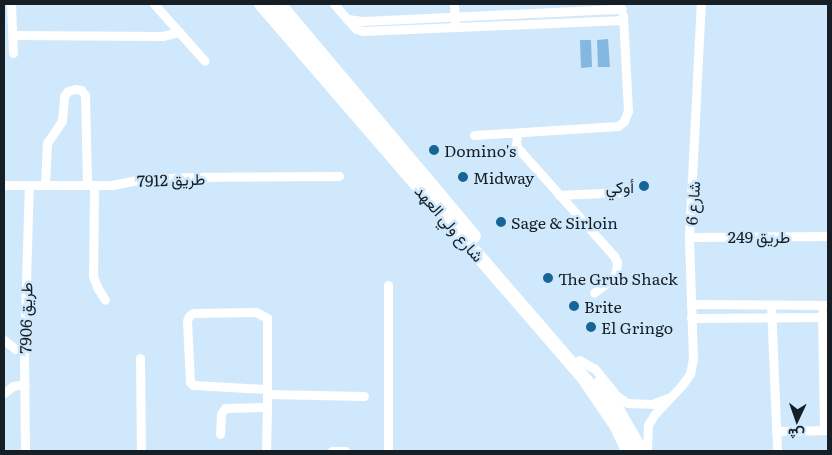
<!DOCTYPE html>
<html>
<head>
<meta charset="utf-8">
<style>
	body { margin:0 }
	#map { position:relative; width:832px; height:455px; overflow:hidden; background:#d0e8fb; font-family:Literata,Vazirmatn,serif }
	div>[style] { position:absolute }
	.green>* { inset:0; background:#85b8e1 }
	.minor>* { height:9px; margin:-4.5px; padding:0 4.5px; transform-origin:4.5px; border-radius:4.5px; background:#fff }
	.primary>* { height:14px; margin:-7px; padding:0 7px; transform-origin:7px; border-radius:7px; background:#fff }
	.dots>* { width:14px; height:14px; translate:-50% -50%; box-sizing:border-box; border:2px solid #d0e8fb; border-radius:50% }
	span { translate:-50% -50%; white-space:nowrap; text-align:center; line-height:1.15; -webkit-text-stroke:5px #d0e8fb; paint-order:stroke }
	.poi-label { font-size:16px; color:#161f26 }
	.left { translate:0 -50%; text-align:left }
	.right { translate:-100% -50%; text-align:right }
	.street-label { font-size:16px; color:#161f26 }
	.frame { position:absolute; inset:0; border:5px solid #161f26; pointer-events:none }
	.north { position:absolute; left:772px; top:395px; width:50px; height:50px; -webkit-text-stroke:4px #d0e8fb; paint-order:stroke; rotate:183deg; font-size:14px; font-weight:700; line-height:20px; text-align:center; color:#161f26 }
	.north::after { content:''; display:block; margin:auto; width:18px; height:22px; background:#161f26; clip-path:polygon(50% 0,100% 100%,50% 72%,0 100%) }
</style>
</head>
<body>
<div id="map">
	<div class="green">
		<div style="clip-path:polygon(608px 39px,610px 67px,598px 67px,597px 40px)"></div>
		<div style="clip-path:polygon(580px 40px,591px 40px,592px 67px,581px 68px)"></div>
	</div>
	<div class="minor">
		<div style="left:11px;top:4px;width:49px;rotate:87.7deg"></div>
		<div style="left:154px;top:4px;width:76px;rotate:48.2deg"></div>
		<div style="left:334px;top:4px;width:33px;rotate:49deg"></div>
		<div style="left:356px;top:29px;width:7px;rotate:16deg"></div>
		<div style="left:363px;top:31px;width:260px;rotate:-2.4deg"></div>
		<div style="left:454px;top:4px;width:18px;rotate:87deg"></div>
		<div style="left:347px;top:19px;width:16px;rotate:7deg"></div>
		<div style="left:363px;top:21px;width:259px;rotate:-2.7deg"></div>
		<div style="left:12px;top:35px;width:150px;rotate:0.4deg"></div>
		<div style="left:162px;top:36px;width:18px;rotate:-13deg"></div>
		<div style="left:517px;top:133px;width:13px;rotate:94deg"></div>
		<div style="left:516px;top:146px;width:147px;rotate:48.3deg"></div>
		<div style="left:614px;top:256px;width:7px;rotate:63deg"></div>
		<div style="left:617px;top:262px;width:9px;rotate:96deg"></div>
		<div style="left:616px;top:271px;width:8px;rotate:113deg"></div>
		<div style="left:613px;top:278px;width:24px;rotate:142deg"></div>
		<div style="left:474px;top:135px;width:144px;rotate:-3.6deg"></div>
		<div style="left:618px;top:126px;width:8px;rotate:-40deg"></div>
		<div style="left:624px;top:121px;width:11px;rotate:-68deg"></div>
		<div style="left:628px;top:111px;width:96px;rotate:-93deg"></div>
		<div style="left:4px;top:185px;width:108px"></div>
		<div style="left:112px;top:185px;width:26px;rotate:-11deg"></div>
		<div style="left:138px;top:180px;width:49px;rotate:-3.5deg"></div>
		<div style="left:187px;top:177px;width:152px;rotate:-0.4deg"></div>
		<div style="left:45px;top:185px;width:42px;rotate:-87.3deg"></div>
		<div style="left:47px;top:143px;width:27px;rotate:-56deg"></div>
		<div style="left:62px;top:121px;width:25px;rotate:-85deg"></div>
		<div style="left:64px;top:96px;width:6px;rotate:-51deg"></div>
		<div style="left:68px;top:91px;width:7px;rotate:-16deg"></div>
		<div style="left:75px;top:89px;width:6px;rotate:9deg"></div>
		<div style="left:81px;top:90px;width:6px;rotate:51deg"></div>
		<div style="left:85px;top:95px;width:90px;rotate:88.7deg"></div>
		<div style="left:94px;top:185px;width:91px;rotate:90.6deg"></div>
		<div style="left:93px;top:276px;width:12px;rotate:70deg"></div>
		<div style="left:97px;top:287px;width:15px;rotate:58deg"></div>
		<div style="left:559px;top:195px;width:64px;rotate:-2.7deg"></div>
		<div style="left:689px;top:237px;width:139px;rotate:-0.4deg"></div>
		<div style="left:388px;top:285px;width:166px;rotate:90deg"></div>
		<div style="left:691px;top:304px;width:137px;rotate:0.4deg"></div>
		<div style="left:771px;top:305px;width:146px;rotate:87.6deg"></div>
		<div style="left:822px;top:313px;width:117px;rotate:89deg"></div>
		<div style="left:691px;top:318px;width:137px;rotate:-0.4deg"></div>
		<div style="left:4px;top:340px;width:14px;rotate:39deg"></div>
		<div style="left:15px;top:349px;width:9px"></div>
		<div style="left:140px;top:358px;width:93px;rotate:89.4deg"></div>
		<div style="left:579px;top:360px;width:18px;rotate:29deg"></div>
		<div style="left:595px;top:369px;width:35px;rotate:51deg"></div>
		<div style="left:617px;top:396px;width:12px;rotate:35deg"></div>
		<div style="left:627px;top:403px;width:25px;rotate:2deg"></div>
		<div style="left:652px;top:404px;width:17px;rotate:-21deg"></div>
		<div style="left:4px;top:393px;width:11px;rotate:-38deg"></div>
		<div style="left:13px;top:386px;width:12px;rotate:-9deg"></div>
		<div style="left:267px;top:394px;width:97px;rotate:1.2deg"></div>
		<div style="left:776px;top:431px;width:52px;rotate:-1.1deg"></div>
		<div style="left:220px;top:434px;width:20px;rotate:-87deg"></div>
		<div style="left:221px;top:414px;width:7px;rotate:-56deg"></div>
		<div style="left:225px;top:408px;width:42px;rotate:-1.4deg"></div>
		<div style="left:25px;top:451px;width:102px;rotate:-90.6deg"></div>
		<div style="left:24px;top:349px;width:164px;rotate:-88.3deg"></div>
		<div style="left:266px;top:451px;width:44px;rotate:-88.7deg"></div>
		<div style="left:267px;top:407px;width:89px;rotate:-90deg"></div>
		<div style="left:267px;top:318px;width:13px;rotate:-151deg"></div>
		<div style="left:256px;top:312px;width:63px;rotate:179.1deg"></div>
		<div style="left:193px;top:313px;width:5px;rotate:143deg"></div>
		<div style="left:189px;top:316px;width:5px;rotate:112deg"></div>
		<div style="left:187px;top:321px;width:61px;rotate:87.2deg"></div>
		<div style="left:190px;top:382px;width:4px;rotate:45deg"></div>
		<div style="left:193px;top:385px;width:74px;rotate:3.1deg"></div>
		<div style="left:332px;top:451px;width:13px"></div>
		<div style="left:647px;top:451px;width:26px;rotate:-88deg"></div>
		<div style="left:648px;top:425px;width:12px;rotate:-59deg"></div>
		<div style="left:654px;top:415px;width:41px;rotate:-47deg"></div>
		<div style="left:682px;top:385px;width:14px;rotate:-54deg"></div>
		<div style="left:690px;top:374px;width:15px;rotate:-79deg"></div>
		<div style="left:693px;top:359px;width:122px;rotate:-91.9deg"></div>
		<div style="left:689px;top:237px;width:233px;rotate:-87.1deg"></div>
	</div>
	<div class="primary">
		<div style="left:261px;top:4px;width:498px;rotate:49.2deg"></div>
		<div style="left:586px;top:381px;width:55px;rotate:56deg"></div>
		<div style="left:617px;top:427px;width:26px;rotate:65deg"></div>
		<div style="left:279px;top:4px;width:303px;rotate:50deg"></div>
		<div style="left:599px;top:384px;width:19px;rotate:51deg"></div>
		<div style="left:611px;top:399px;width:60px;rotate:60deg"></div>
	</div>
	<div class="dots">
		<div style="left:434px;top:150px;background:#176597"></div>
		<div style="left:463px;top:177px;background:#176597"></div>
		<div style="left:644px;top:186px;background:#176597"></div>
		<div style="left:501px;top:222px;background:#176597"></div>
		<div style="left:548px;top:278px;background:#176597"></div>
		<div style="left:574px;top:306px;background:#176597"></div>
		<div style="left:591px;top:327px;background:#176597"></div>
	</div>
	<div class="poi-label">
		<span class="left" style="left:444px;top:150px">Domino's</span>
		<span class="left" style="left:473px;top:177px">Midway</span>
		<span class="right" style="left:634px;top:186px">أوكي</span>
		<span class="left" style="left:511px;top:222px">Sage &amp; Sirloin</span>
		<span class="left" style="left:558px;top:278px">The Grub Shack</span>
		<span class="left" style="left:584px;top:306px">Brite</span>
		<span class="left" style="left:601px;top:327px">El Gringo</span>
	</div>
	<div class="street-label">
		<span style="left:171px;top:179px;rotate:-2deg">طريق 7912</span>
		<span style="left:692px;top:203px;rotate:-86deg">شارع 6</span>
		<span style="left:450px;top:223px;rotate:49deg">شارع ولي العهد</span>
		<span style="left:759px;top:236px">طريق 249</span>
		<span style="left:25px;top:318px;rotate:-89deg">طريق 7906</span>
	</div>
	<div class="frame"></div>
	<div class="north">ش</div>
</div>
</body>
</html>
